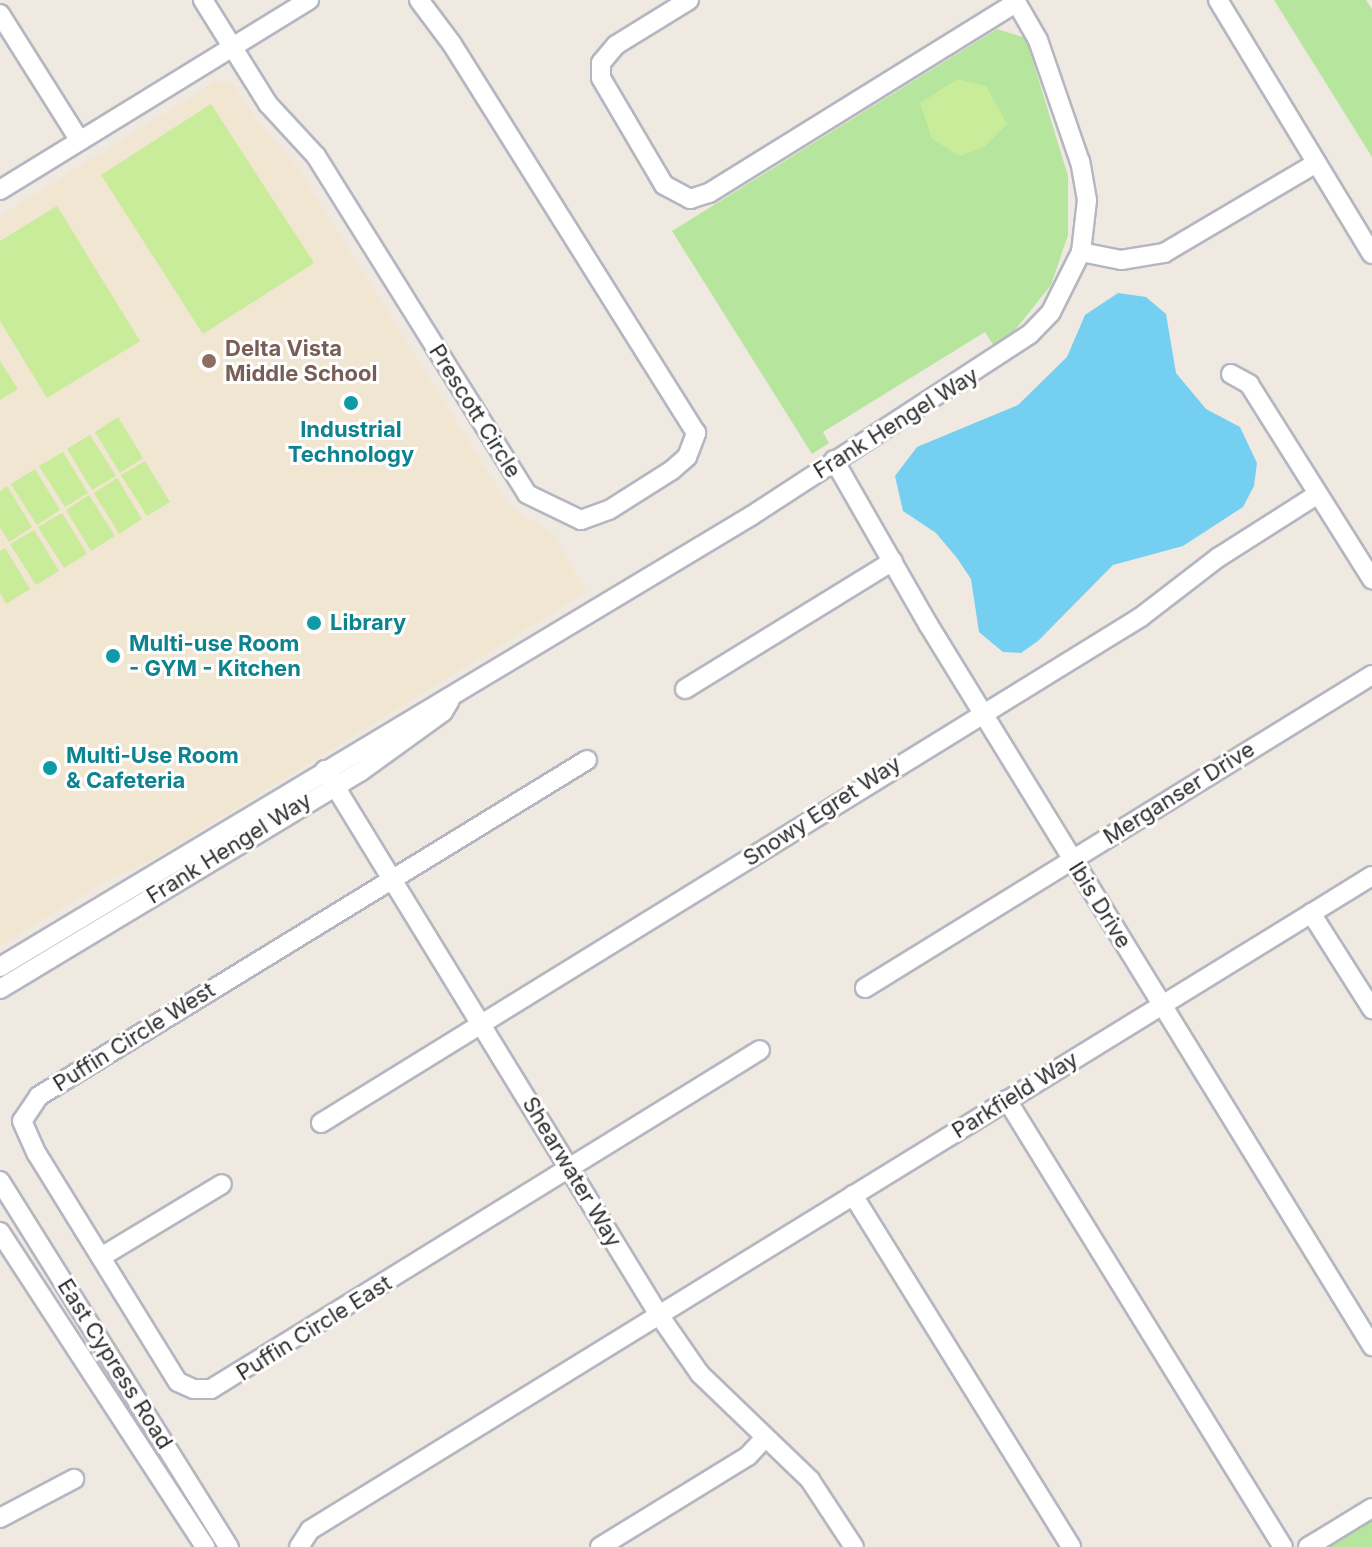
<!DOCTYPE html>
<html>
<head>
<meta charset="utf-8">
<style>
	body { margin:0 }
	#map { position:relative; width:1372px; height:1547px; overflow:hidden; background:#efe9e1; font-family:Inter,sans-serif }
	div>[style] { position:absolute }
	.education>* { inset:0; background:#f0e6d1 }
	.green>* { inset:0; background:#b6e59e }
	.pitch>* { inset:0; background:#c9ec9a }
	.water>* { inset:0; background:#75cff0 }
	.roads { filter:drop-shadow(2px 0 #b4b7c1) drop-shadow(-2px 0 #b4b7c1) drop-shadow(0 2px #b4b7c1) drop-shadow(0 -2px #b4b7c1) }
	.minor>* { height:18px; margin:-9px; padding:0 9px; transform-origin:9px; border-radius:9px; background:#fff }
	.dots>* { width:22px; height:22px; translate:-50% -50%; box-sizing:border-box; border:4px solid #fff; border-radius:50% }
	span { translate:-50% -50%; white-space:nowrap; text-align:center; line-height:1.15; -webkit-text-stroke:6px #fff; paint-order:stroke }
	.education-label { font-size:22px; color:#785e54; font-weight:700 }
	.left { translate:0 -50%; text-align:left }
	.street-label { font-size:22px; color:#2e2e2e }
	.culture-label { font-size:22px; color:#0d838f; font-weight:700 }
</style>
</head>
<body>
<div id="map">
	<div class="education">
		<div style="clip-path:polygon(216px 81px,233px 84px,257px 121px,296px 165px,509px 506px,554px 535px,586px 592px,154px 859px,107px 880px,0 946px,0 216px)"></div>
	</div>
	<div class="green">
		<div style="clip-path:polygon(1274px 0,1366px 0,1372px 9px,1372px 157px)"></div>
		<div style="clip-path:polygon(997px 29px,1026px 38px,1068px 176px,1068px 235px,1051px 285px,1015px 330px,994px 346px,985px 332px,823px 432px,829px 443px,812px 454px,672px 231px)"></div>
		<div style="clip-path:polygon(1372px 1514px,1372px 1547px,1319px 1547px)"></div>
	</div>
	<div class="pitch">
		<div style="clip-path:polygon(958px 79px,986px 86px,1007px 124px,984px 147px,960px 156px,932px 139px,920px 103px)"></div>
		<div style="clip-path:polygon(211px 104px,314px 263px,203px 334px,101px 175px)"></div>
		<div style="clip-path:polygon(57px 206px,140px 341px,47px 398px,0 321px,0 241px)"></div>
		<div style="clip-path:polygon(0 361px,18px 389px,0 400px)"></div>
		<div style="clip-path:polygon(118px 417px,143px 458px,120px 473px,95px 432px)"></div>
		<div style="clip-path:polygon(90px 435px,116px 476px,92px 490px,67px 449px)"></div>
		<div style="clip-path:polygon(63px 452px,88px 493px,65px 507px,39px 466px)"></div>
		<div style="clip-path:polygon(145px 461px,170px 502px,147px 516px,121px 475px)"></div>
		<div style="clip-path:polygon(35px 469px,60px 510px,37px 525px,11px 484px)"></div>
		<div style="clip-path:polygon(117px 478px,142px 519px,119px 534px,94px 493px)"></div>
		<div style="clip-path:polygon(7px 486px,32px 527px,9px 542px,0 527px,0 491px)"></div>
		<div style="clip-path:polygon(89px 495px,115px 536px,91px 551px,66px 510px)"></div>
		<div style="clip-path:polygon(62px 513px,87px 554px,64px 568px,38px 527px)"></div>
		<div style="clip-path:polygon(34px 530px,59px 571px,36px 585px,10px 544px)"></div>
		<div style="clip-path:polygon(5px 548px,30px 589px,6px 604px,0 593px,0 551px)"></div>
	</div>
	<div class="water">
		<div style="clip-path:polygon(1118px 293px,1146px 297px,1166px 314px,1176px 373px,1206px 409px,1240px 427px,1257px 463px,1254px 486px,1243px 507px,1183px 546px,1113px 565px,1038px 641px,1021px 653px,1003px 652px,979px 632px,971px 579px,957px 558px,936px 533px,903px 511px,895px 476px,917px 447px,1018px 405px,1067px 357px,1085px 315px)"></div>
	</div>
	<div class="roads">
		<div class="minor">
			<div style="left:203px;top:0;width:123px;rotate:58deg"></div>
			<div style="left:268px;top:104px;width:71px;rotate:47.3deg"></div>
			<div style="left:316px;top:156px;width:398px;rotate:58deg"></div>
			<div style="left:527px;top:494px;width:60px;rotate:25.7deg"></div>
			<div style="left:581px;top:520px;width:30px;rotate:-20deg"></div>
			<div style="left:609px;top:510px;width:75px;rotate:-32.4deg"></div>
			<div style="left:672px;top:470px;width:20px;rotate:-41deg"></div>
			<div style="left:687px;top:457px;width:26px;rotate:-69deg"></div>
			<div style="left:696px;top:433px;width:459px;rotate:-122.1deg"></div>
			<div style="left:452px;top:44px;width:55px;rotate:-126.9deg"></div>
			<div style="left:689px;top:0;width:86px;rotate:148.3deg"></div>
			<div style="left:616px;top:45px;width:23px;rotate:130deg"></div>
			<div style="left:601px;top:63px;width:15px;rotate:90deg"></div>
			<div style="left:601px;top:78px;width:124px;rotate:59.5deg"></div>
			<div style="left:664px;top:185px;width:30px;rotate:28deg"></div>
			<div style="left:690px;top:199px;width:20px;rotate:-18deg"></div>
			<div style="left:709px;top:193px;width:361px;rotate:-31.8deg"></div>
			<div style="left:1218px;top:0;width:297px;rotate:58.8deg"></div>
			<div style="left:0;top:14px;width:150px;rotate:57.8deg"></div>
			<div style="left:0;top:190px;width:363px;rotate:-31.6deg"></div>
			<div style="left:1081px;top:252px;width:41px;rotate:11.3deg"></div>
			<div style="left:1121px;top:260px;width:44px;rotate:-9.2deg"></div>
			<div style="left:1164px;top:253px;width:177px;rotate:-30.6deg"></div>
			<div style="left:1231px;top:374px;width:21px;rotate:29deg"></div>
			<div style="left:1249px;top:384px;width:231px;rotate:57.8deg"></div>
			<div style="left:834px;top:460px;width:189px;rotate:60.2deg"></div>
			<div style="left:928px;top:624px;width:848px;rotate:58.41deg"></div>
			<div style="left:685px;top:689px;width:244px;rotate:-31.6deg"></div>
			<div style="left:587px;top:760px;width:643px;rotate:148.49deg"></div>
			<div style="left:39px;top:1096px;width:30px;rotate:124deg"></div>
			<div style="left:22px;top:1121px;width:36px;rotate:66deg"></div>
			<div style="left:37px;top:1154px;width:268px;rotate:58.3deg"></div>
			<div style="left:178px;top:1382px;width:17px;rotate:24deg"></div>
			<div style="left:194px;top:1389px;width:17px"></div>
			<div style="left:211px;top:1389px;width:645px;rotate:-31.69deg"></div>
			<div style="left:325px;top:770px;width:639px;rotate:58.5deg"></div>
			<div style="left:659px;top:1315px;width:72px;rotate:55.2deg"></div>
			<div style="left:700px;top:1374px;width:153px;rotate:43.9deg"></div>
			<div style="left:810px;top:1480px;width:80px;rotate:56.7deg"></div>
			<div style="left:1311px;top:913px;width:114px;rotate:57.6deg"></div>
			<div style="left:0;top:967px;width:876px;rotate:-30.99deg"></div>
			<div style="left:751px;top:516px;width:333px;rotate:-33.1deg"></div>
			<div style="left:1030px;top:334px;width:30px;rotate:-46deg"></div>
			<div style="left:1051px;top:312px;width:67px;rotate:-63.4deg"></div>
			<div style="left:1081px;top:252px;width:52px;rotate:-83.4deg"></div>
			<div style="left:1087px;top:200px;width:39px;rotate:-100deg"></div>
			<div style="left:1080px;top:162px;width:129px;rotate:-109deg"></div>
			<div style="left:1038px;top:40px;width:46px;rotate:-119.9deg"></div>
			<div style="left:865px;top:988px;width:596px;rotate:-31.69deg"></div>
			<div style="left:0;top:989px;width:420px;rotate:-31.1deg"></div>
			<div style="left:360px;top:772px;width:102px;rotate:-35.9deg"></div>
			<div style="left:443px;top:712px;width:14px;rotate:-60deg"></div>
			<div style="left:1007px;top:1100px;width:525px;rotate:58.31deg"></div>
			<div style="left:321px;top:1123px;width:964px;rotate:-31.68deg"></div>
			<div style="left:1141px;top:617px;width:98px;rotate:-37.6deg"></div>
			<div style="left:1219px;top:557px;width:117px;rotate:-32.5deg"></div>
			<div style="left:0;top:1181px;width:432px;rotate:58deg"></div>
			<div style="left:853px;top:1195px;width:414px;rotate:58.2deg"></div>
			<div style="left:0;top:1232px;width:376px;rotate:56.9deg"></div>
			<div style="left:101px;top:1257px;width:141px;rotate:-31.1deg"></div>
			<div style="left:0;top:1518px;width:84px;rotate:-27.8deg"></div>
			<div style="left:299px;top:1547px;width:20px;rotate:-57deg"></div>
			<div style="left:310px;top:1530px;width:1247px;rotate:-31.63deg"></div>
			<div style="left:600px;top:1547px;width:174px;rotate:-31.6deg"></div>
			<div style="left:748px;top:1456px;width:23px;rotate:-47deg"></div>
			<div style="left:1308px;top:1547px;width:75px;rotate:-31.4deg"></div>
		</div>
	</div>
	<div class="dots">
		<div style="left:209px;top:361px;background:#8d6e63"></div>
		<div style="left:351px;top:403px;background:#0f9aa8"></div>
		<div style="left:314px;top:623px;background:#0f9aa8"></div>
		<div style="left:113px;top:656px;background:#0f9aa8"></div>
		<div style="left:50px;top:768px;background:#0f9aa8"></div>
	</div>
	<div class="education-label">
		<span class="left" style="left:225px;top:361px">Delta Vista<br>Middle School</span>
	</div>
	<div class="street-label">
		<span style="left:475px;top:411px;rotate:58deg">Prescott Circle</span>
		<span style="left:896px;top:423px;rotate:-32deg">Frank Hengel Way</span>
		<span style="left:1179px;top:793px;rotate:-32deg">Merganser Drive</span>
		<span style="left:822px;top:811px;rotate:-33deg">Snowy Egret Way</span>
		<span style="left:229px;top:848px;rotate:-32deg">Frank Hengel Way</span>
		<span style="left:1100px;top:905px;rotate:58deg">Ibis Drive</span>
		<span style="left:134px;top:1037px;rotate:-32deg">Puffin Circle West</span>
		<span style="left:1015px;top:1095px;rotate:-32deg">Parkfield Way</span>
		<span style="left:572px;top:1172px;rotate:59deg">Shearwater Way</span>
		<span style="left:314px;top:1328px;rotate:-32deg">Puffin Circle East</span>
		<span style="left:115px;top:1364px;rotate:58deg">East Cypress Road</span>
	</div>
	<div class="culture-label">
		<span style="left:351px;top:442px">Industrial<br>Technology</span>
		<span class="left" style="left:330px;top:623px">Library</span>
		<span class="left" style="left:129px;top:656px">Multi-use Room<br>- GYM - Kitchen</span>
		<span class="left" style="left:66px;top:768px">Multi-Use Room<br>&amp; Cafeteria</span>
	</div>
</div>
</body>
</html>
